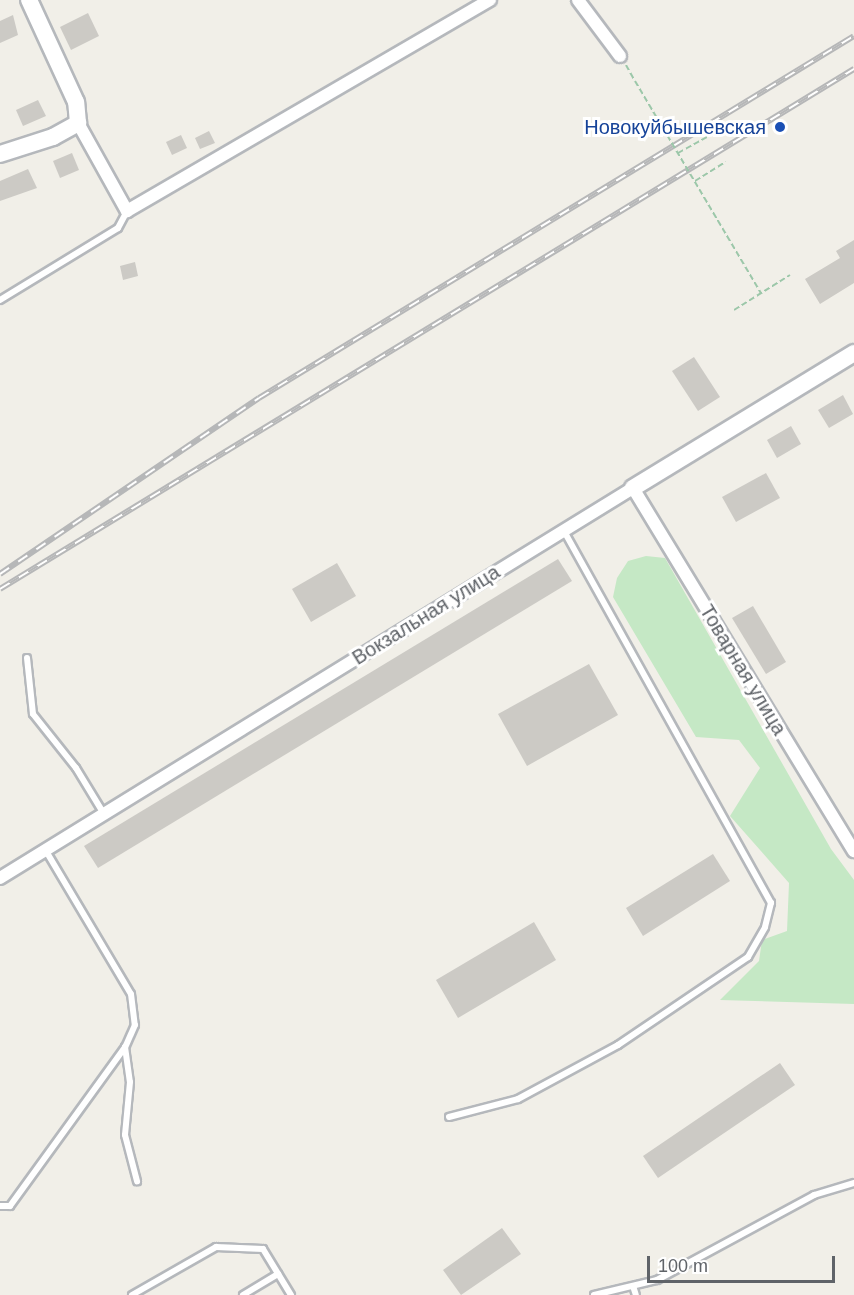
<!DOCTYPE html>
<html>
<head>
<meta charset="utf-8">
<style>
	body { margin:0 }
	#map { position:relative; width:854px; height:1295px; overflow:hidden; background:#f1efe8; font-family:Helvetica,sans-serif }
	div>[style] { position:absolute }
	.green>* { inset:0; background:#c5e8c5 }
	.building>* { inset:0; background:#cccac5 }
	.path>* { height:2px; margin-top:-1px; transform-origin:0; background:repeating-linear-gradient(90deg,#9cc7a9 0 6px,transparent 0 9px) }
	.roads { filter:drop-shadow(2px 0 #b5b8bc) drop-shadow(-2px 0 #b5b8bc) drop-shadow(0 2px #b5b8bc) drop-shadow(0 -2px #b5b8bc) }
	.service>* { height:6px; margin:-3px; padding:0 3px; transform-origin:3px; border-radius:3px; background:#fff }
	.minor>* { height:12px; margin:-6px; padding:0 6px; transform-origin:6px; border-radius:6px; background:#fff }
	.tertiary>* { height:16px; margin:-8px; padding:0 8px; transform-origin:8px; border-radius:8px; background:#fff }
	.rail>* { height:6px; margin-top:-3px; transform-origin:0; background:repeating-linear-gradient(90deg,#fff 0 11px,#b6b7b8 0 22px); box-sizing:border-box; border-block:2px solid #b6b7b8 }
	.path-bridge>* { height:2px; margin-top:-1px; transform-origin:0; background:repeating-linear-gradient(90deg,#9cc7a9 0 6px,transparent 0 9px) }
	.dots>* { width:16px; height:16px; translate:-50% -50%; box-sizing:border-box; border:3px solid #fff; border-radius:50% }
	span { translate:-50% -50%; white-space:nowrap; text-align:center; line-height:1.15; -webkit-text-stroke:6px #fff; paint-order:stroke }
	.transit-label { font-size:20px; color:#164399 }
	.right { translate:-100% -50%; text-align:right }
	.street-label { font-size:20px; color:#5f6368 }
	.scale { position:absolute; left:647px; top:1256px; width:188px; height:27px; box-sizing:border-box; border:3px solid #5f6368; border-top:0; padding-left:8px; font-size:18px; line-height:21px; white-space:nowrap; color:#5f6368; -webkit-text-stroke:4px #fff; paint-order:stroke }
</style>
</head>
<body>
<div id="map">
	<div class="green">
		<div style="clip-path:polygon(646px 556px,665px 558px,831px 849px,854px 880px,854px 1004px,720px 1000px,759px 961px,762px 940px,787px 931px,789px 883px,730px 816px,760px 768px,739px 740px,696px 737px,613px 597px,617px 578px,628px 561px)"></div>
	</div>
	<div class="building">
		<div style="clip-path:polygon(88px 13px,99px 36px,71px 50px,60px 27px)"></div>
		<div style="clip-path:polygon(13px 15px,18px 35px,0 43px,0 21px)"></div>
		<div style="clip-path:polygon(38px 100px,46px 116px,23px 126px,16px 110px)"></div>
		<div style="clip-path:polygon(209px 131px,215px 143px,200px 149px,195px 138px)"></div>
		<div style="clip-path:polygon(181px 135px,187px 148px,172px 155px,166px 142px)"></div>
		<div style="clip-path:polygon(72px 153px,79px 170px,60px 178px,53px 161px)"></div>
		<div style="clip-path:polygon(28px 169px,37px 188px,0 201px,0 181px)"></div>
		<div style="clip-path:polygon(854px 240px,854px 283px,820px 304px,805px 279px,840px 258px,836px 251px)"></div>
		<div style="clip-path:polygon(135px 262px,138px 276px,123px 280px,120px 266px)"></div>
		<div style="clip-path:polygon(694px 357px,720px 397px,698px 411px,672px 371px)"></div>
		<div style="clip-path:polygon(843px 395px,853px 414px,829px 428px,818px 410px)"></div>
		<div style="clip-path:polygon(791px 426px,801px 444px,777px 458px,767px 440px)"></div>
		<div style="clip-path:polygon(766px 473px,780px 498px,736px 522px,722px 497px)"></div>
		<div style="clip-path:polygon(558px 559px,572px 581px,98px 868px,84px 846px)"></div>
		<div style="clip-path:polygon(337px 563px,356px 596px,311px 622px,292px 589px)"></div>
		<div style="clip-path:polygon(753px 606px,786px 662px,766px 674px,732px 618px)"></div>
		<div style="clip-path:polygon(589px 664px,618px 715px,527px 766px,498px 714px)"></div>
		<div style="clip-path:polygon(713px 854px,730px 881px,643px 936px,626px 908px)"></div>
		<div style="clip-path:polygon(534px 922px,556px 960px,458px 1018px,436px 980px)"></div>
		<div style="clip-path:polygon(780px 1063px,795px 1085px,658px 1178px,643px 1156px)"></div>
		<div style="clip-path:polygon(502px 1228px,521px 1254px,461px 1295px,443px 1270px)"></div>
	</div>
	<div class="path">
		<div style="left:626px;top:65px;width:18px;rotate:61deg"></div>
		<div style="left:678px;top:153px;width:37px;rotate:-29deg"></div>
		<div style="left:695px;top:181px;width:36px;rotate:-32deg"></div>
		<div style="left:734px;top:310px;width:66px;rotate:-32deg"></div>
	</div>
	<div class="roads">
		<div class="service">
			<div style="left:0;top:300px;width:138px;rotate:-31.4deg"></div>
			<div style="left:118px;top:228px;width:19px;rotate:-62deg"></div>
			<div style="left:27px;top:658px;width:56px;rotate:83.9deg"></div>
			<div style="left:33px;top:714px;width:69px;rotate:51.5deg"></div>
			<div style="left:76px;top:768px;width:54px;rotate:58.7deg"></div>
			<div style="left:46px;top:851px;width:166px;rotate:59.3deg"></div>
			<div style="left:131px;top:994px;width:31px;rotate:83deg"></div>
			<div style="left:135px;top:1025px;width:24px;rotate:114deg"></div>
			<div style="left:125px;top:1047px;width:35px;rotate:82deg"></div>
			<div style="left:130px;top:1082px;width:53px;rotate:95.4deg"></div>
			<div style="left:125px;top:1135px;width:48px;rotate:75.4deg"></div>
			<div style="left:449px;top:1117px;width:71px;rotate:-14.6deg"></div>
			<div style="left:518px;top:1099px;width:114px;rotate:-28.4deg"></div>
			<div style="left:618px;top:1045px;width:157px;rotate:-34.1deg"></div>
			<div style="left:748px;top:957px;width:34px;rotate:-60deg"></div>
			<div style="left:765px;top:927px;width:25px;rotate:-76deg"></div>
			<div style="left:771px;top:903px;width:427px;rotate:-119.1deg"></div>
			<div style="left:0;top:1206px;width:10px"></div>
			<div style="left:10px;top:1206px;width:196px;rotate:-54.1deg"></div>
			<div style="left:633px;top:1286px;width:9px;rotate:72deg"></div>
			<div style="left:132px;top:1295px;width:97px;rotate:-29.7deg"></div>
			<div style="left:216px;top:1247px;width:47px;rotate:2.4deg"></div>
			<div style="left:263px;top:1249px;width:54px;rotate:58.7deg"></div>
			<div style="left:243px;top:1295px;width:41px;rotate:-31deg"></div>
			<div style="left:594px;top:1295px;width:65px;rotate:-13.4deg"></div>
			<div style="left:657px;top:1280px;width:179px;rotate:-28.4deg"></div>
			<div style="left:814px;top:1195px;width:42px;rotate:-16.7deg"></div>
		</div>
		<div class="minor">
			<div style="left:578px;top:0;width:70px;rotate:53.1deg"></div>
			<div style="left:78px;top:123px;width:101px;rotate:60.9deg"></div>
			<div style="left:127px;top:211px;width:420px;rotate:-30.2deg"></div>
			<div style="left:0;top:878px;width:743px;rotate:-31.64deg"></div>
			<div style="left:633px;top:488px;width:425px;rotate:58.7deg"></div>
		</div>
		<div class="tertiary">
			<div style="left:0;top:154px;width:56px;rotate:-17.8deg"></div>
			<div style="left:53px;top:137px;width:29px;rotate:-29deg"></div>
			<div style="left:78px;top:123px;width:21px;rotate:-95deg"></div>
			<div style="left:76px;top:102px;width:112px;rotate:-114.7deg"></div>
			<div style="left:633px;top:488px;width:259px;rotate:-31.4deg"></div>
		</div>
	</div>
	<div class="rail">
		<div style="left:0;top:574px;width:313px;rotate:-34.2deg"></div>
		<div style="left:259px;top:398px;width:696px;rotate:-31.32deg"></div>
		<div style="left:0;top:589px;width:1000px;rotate:-31.34deg"></div>
	</div>
	<div class="path-bridge">
		<div style="left:635px;top:81px;width:247px;rotate:59.3deg"></div>
	</div>
	<div class="dots">
		<div style="left:780px;top:127px;background:#1a4fb4"></div>
	</div>
	<div class="transit-label">
		<span class="right" style="left:766px;top:127px">Новокуйбышевская</span>
	</div>
	<div class="street-label">
		<span style="left:426px;top:615px;rotate:-32deg">Вокзальная улица</span>
		<span style="left:743px;top:670px;rotate:59deg">Товарная улица</span>
	</div>
	<div class="scale">100 m</div>
</div>
</body>
</html>
